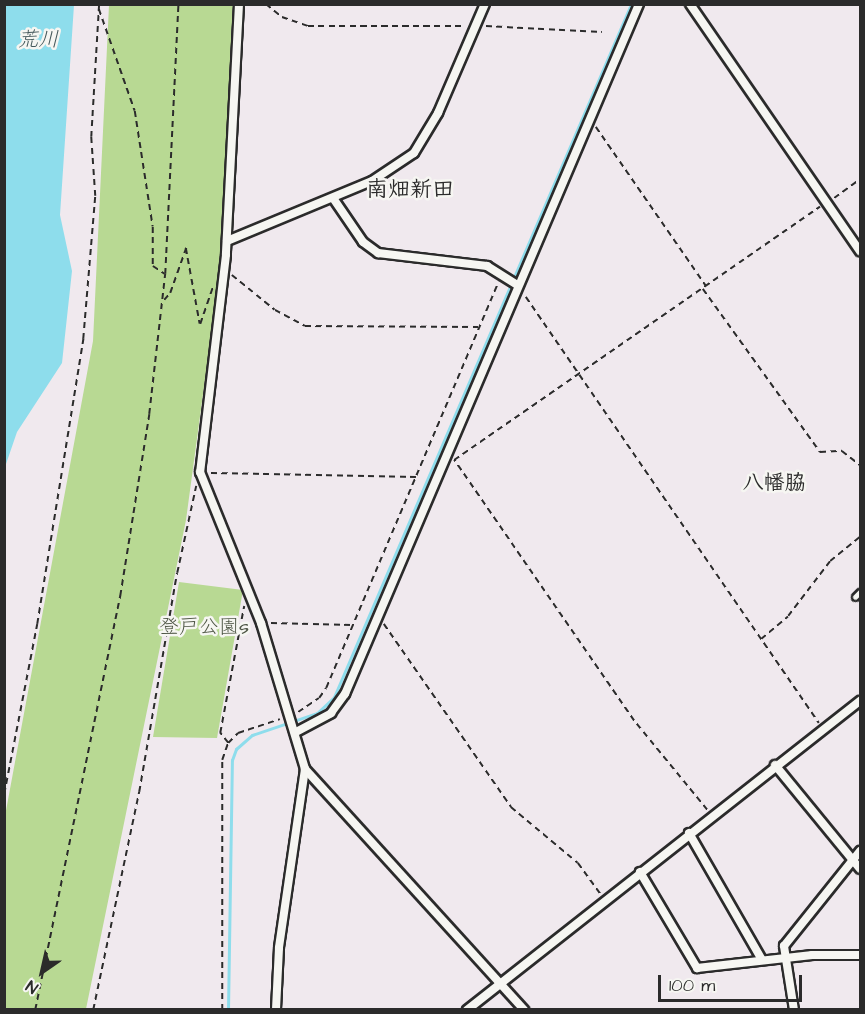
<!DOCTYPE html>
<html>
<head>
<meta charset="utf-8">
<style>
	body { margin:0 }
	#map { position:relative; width:865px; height:1014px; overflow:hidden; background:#f0e9ee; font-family:"Architects Daughter","Klee One",sans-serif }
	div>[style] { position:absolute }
	.green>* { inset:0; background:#b8d993 }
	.water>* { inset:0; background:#8eddec }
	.stream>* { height:3px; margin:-1.5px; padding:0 1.5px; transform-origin:1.5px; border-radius:1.5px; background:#8eddec }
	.path>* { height:1.5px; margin-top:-0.75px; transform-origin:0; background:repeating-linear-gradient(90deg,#2b2b2b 0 6px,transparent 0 10.5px) }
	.roads { filter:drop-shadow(2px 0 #2b2b2b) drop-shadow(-2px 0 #2b2b2b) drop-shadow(0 2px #2b2b2b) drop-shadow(0 -2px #2b2b2b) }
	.lane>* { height:4.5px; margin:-2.25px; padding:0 2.25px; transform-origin:2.25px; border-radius:2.25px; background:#f6f6f2 }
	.street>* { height:8px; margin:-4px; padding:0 4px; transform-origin:4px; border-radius:4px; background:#f6f6f2 }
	span { translate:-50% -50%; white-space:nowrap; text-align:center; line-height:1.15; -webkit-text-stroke:5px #f6f6f2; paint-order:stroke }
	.park-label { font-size:20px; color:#4e5645 }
	.water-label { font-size:21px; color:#44585b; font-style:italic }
	.neighbourhood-label { font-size:21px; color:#2b2b2b; font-weight:700 }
	.quarter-label { font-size:22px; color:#2b2b2b; font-weight:700 }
	.frame { position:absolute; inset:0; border:6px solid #2b2b2b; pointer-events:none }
	.north { position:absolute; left:12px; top:942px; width:60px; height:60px; -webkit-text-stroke:4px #f6f6f2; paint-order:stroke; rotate:214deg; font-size:16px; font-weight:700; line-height:24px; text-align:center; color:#2b2b2b }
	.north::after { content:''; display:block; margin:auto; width:21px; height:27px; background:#2b2b2b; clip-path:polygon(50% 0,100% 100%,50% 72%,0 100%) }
	.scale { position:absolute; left:658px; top:975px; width:144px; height:27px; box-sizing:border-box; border:3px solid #2b2b2b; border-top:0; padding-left:8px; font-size:18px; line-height:21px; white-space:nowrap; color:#2b2b2b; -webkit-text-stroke:4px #f6f6f2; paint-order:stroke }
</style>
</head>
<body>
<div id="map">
	<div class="green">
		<div style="clip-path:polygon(109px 5px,233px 5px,219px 276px,186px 520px,86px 1009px,5px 1010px,5px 816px,93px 341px)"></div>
		<div style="clip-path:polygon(179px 582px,243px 590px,217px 738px,153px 737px)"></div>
	</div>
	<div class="water">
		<div style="clip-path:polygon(5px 4px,74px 5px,60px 215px,72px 271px,62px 363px,17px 432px,5px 467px)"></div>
	</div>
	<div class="stream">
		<div style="left:228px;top:1010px;width:250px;rotate:-89.1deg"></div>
		<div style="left:232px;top:760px;width:12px;rotate:-70deg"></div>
		<div style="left:236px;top:749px;width:21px;rotate:-41deg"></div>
		<div style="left:252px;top:735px;width:69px;rotate:-18.7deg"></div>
		<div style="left:317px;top:713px;width:23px;rotate:-43deg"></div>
		<div style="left:334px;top:697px;width:754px;rotate:-66.8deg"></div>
	</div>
	<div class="path">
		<div style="left:266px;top:4px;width:21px;rotate:39deg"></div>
		<div style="left:282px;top:17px;width:28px;rotate:19deg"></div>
		<div style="left:308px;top:26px;width:158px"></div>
		<div style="left:99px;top:9px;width:108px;rotate:70.6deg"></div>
		<div style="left:135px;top:111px;width:117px;rotate:81.2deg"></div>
		<div style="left:153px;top:227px;width:39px;rotate:90deg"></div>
		<div style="left:153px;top:266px;width:14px;rotate:34deg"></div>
		<div style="left:486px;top:26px;width:116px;rotate:3deg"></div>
		<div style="left:596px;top:127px;width:193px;rotate:55.3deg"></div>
		<div style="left:834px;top:198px;width:32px;rotate:-36deg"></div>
		<div style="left:232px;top:275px;width:55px;rotate:39.1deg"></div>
		<div style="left:275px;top:310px;width:34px;rotate:28deg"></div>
		<div style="left:305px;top:326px;width:173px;rotate:0.3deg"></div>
		<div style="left:703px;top:289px;width:201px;rotate:54.3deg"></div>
		<div style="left:820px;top:452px;width:22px;rotate:-3deg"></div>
		<div style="left:842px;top:451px;width:23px;rotate:38deg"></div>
		<div style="left:526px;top:297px;width:517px;rotate:55.48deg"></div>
		<div style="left:164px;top:300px;width:9px;rotate:-49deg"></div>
		<div style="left:170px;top:293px;width:48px;rotate:-70.4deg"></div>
		<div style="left:186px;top:248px;width:77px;rotate:79.6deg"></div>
		<div style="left:200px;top:324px;width:39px;rotate:-71deg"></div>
		<div style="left:211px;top:473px;width:205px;rotate:1.1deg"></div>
		<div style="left:271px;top:623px;width:81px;rotate:1.4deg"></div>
		<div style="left:384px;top:624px;width:223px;rotate:55.2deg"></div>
		<div style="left:511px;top:807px;width:87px;rotate:39.9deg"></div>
		<div style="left:578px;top:863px;width:39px;rotate:54deg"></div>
		<div style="left:761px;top:639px;width:35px;rotate:-40deg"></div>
		<div style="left:788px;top:616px;width:69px;rotate:-52.6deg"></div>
		<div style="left:830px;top:561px;width:38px;rotate:-39deg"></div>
		<div style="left:298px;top:712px;width:25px;rotate:-34deg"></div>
		<div style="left:319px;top:698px;width:12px;rotate:-55deg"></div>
		<div style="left:326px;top:688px;width:441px;rotate:-67deg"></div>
		<div style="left:228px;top:743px;width:13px;rotate:-129deg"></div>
		<div style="left:220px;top:733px;width:129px;rotate:-79.3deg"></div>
		<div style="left:4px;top:794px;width:173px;rotate:-79deg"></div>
		<div style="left:37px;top:624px;width:289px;rotate:-80.8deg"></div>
		<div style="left:83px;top:339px;width:144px;rotate:-85.2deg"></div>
		<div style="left:95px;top:196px;width:59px;rotate:-93.9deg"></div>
		<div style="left:91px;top:137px;width:133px;rotate:-86.6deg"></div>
		<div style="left:707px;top:810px;width:115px;rotate:-129.4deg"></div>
		<div style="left:634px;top:721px;width:317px;rotate:-124.6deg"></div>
		<div style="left:454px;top:460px;width:445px;rotate:-34.7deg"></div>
		<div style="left:35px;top:1010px;width:423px;rotate:-78.4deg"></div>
		<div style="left:120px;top:596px;width:184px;rotate:-80.9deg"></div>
		<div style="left:149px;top:414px;width:141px;rotate:-83.5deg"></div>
		<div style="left:165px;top:274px;width:270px;rotate:-87.2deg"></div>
		<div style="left:93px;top:1010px;width:223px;rotate:-78.1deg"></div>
		<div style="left:139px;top:792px;width:222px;rotate:-80.2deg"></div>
		<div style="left:177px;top:573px;width:89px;rotate:-77.7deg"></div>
		<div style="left:222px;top:1010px;width:250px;rotate:-90deg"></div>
		<div style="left:222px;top:760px;width:18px;rotate:-71deg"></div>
		<div style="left:228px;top:743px;width:14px;rotate:-45deg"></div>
		<div style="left:238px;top:733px;width:44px;rotate:-18.4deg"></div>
	</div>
	<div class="roads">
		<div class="lane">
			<div style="left:855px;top:597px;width:7px;rotate:-45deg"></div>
		</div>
		<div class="street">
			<div style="left:239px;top:4px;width:251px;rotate:93deg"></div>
			<div style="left:226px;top:255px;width:219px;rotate:96.8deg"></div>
			<div style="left:200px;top:472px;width:163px;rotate:68deg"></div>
			<div style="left:261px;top:623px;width:152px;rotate:73.2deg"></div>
			<div style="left:305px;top:769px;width:181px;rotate:98.3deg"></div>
			<div style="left:279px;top:948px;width:62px;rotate:92.8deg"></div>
			<div style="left:690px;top:4px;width:300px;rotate:55.5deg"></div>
			<div style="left:333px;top:198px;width:53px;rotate:55.7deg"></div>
			<div style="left:363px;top:242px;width:19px;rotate:36deg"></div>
			<div style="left:378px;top:253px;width:110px;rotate:6.8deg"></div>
			<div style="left:487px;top:266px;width:36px;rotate:32deg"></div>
			<div style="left:227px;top:241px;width:157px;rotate:-22.5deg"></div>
			<div style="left:372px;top:181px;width:50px;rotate:-33.7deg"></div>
			<div style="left:414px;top:153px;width:47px;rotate:-59deg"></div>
			<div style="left:438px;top:113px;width:119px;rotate:-66.7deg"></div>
			<div style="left:296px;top:732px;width:40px;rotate:-28deg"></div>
			<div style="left:331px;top:713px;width:24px;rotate:-54deg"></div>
			<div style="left:345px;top:694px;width:750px;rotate:-66.92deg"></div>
			<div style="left:775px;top:765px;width:134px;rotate:50.7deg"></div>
			<div style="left:305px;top:769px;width:326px;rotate:47.7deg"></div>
			<div style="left:689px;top:833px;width:146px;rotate:60.1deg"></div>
			<div style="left:640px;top:872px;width:112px;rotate:59.3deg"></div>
			<div style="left:697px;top:968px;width:116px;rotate:-6.4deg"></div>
			<div style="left:812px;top:955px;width:48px"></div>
			<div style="left:467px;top:1010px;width:500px;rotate:-38.2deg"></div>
			<div style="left:794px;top:1010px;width:65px;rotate:-98.9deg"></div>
			<div style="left:784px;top:946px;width:122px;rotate:-51.3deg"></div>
		</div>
	</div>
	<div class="park-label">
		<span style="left:204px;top:627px">登戸公園s</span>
	</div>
	<div class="water-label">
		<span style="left:38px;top:40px">荒川</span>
	</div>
	<div class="neighbourhood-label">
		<span style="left:774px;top:483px">八幡脇</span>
	</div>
	<div class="quarter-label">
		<span style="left:410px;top:190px">南畑新田</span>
	</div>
	<div class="frame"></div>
	<div class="north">N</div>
	<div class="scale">100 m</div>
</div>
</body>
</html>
